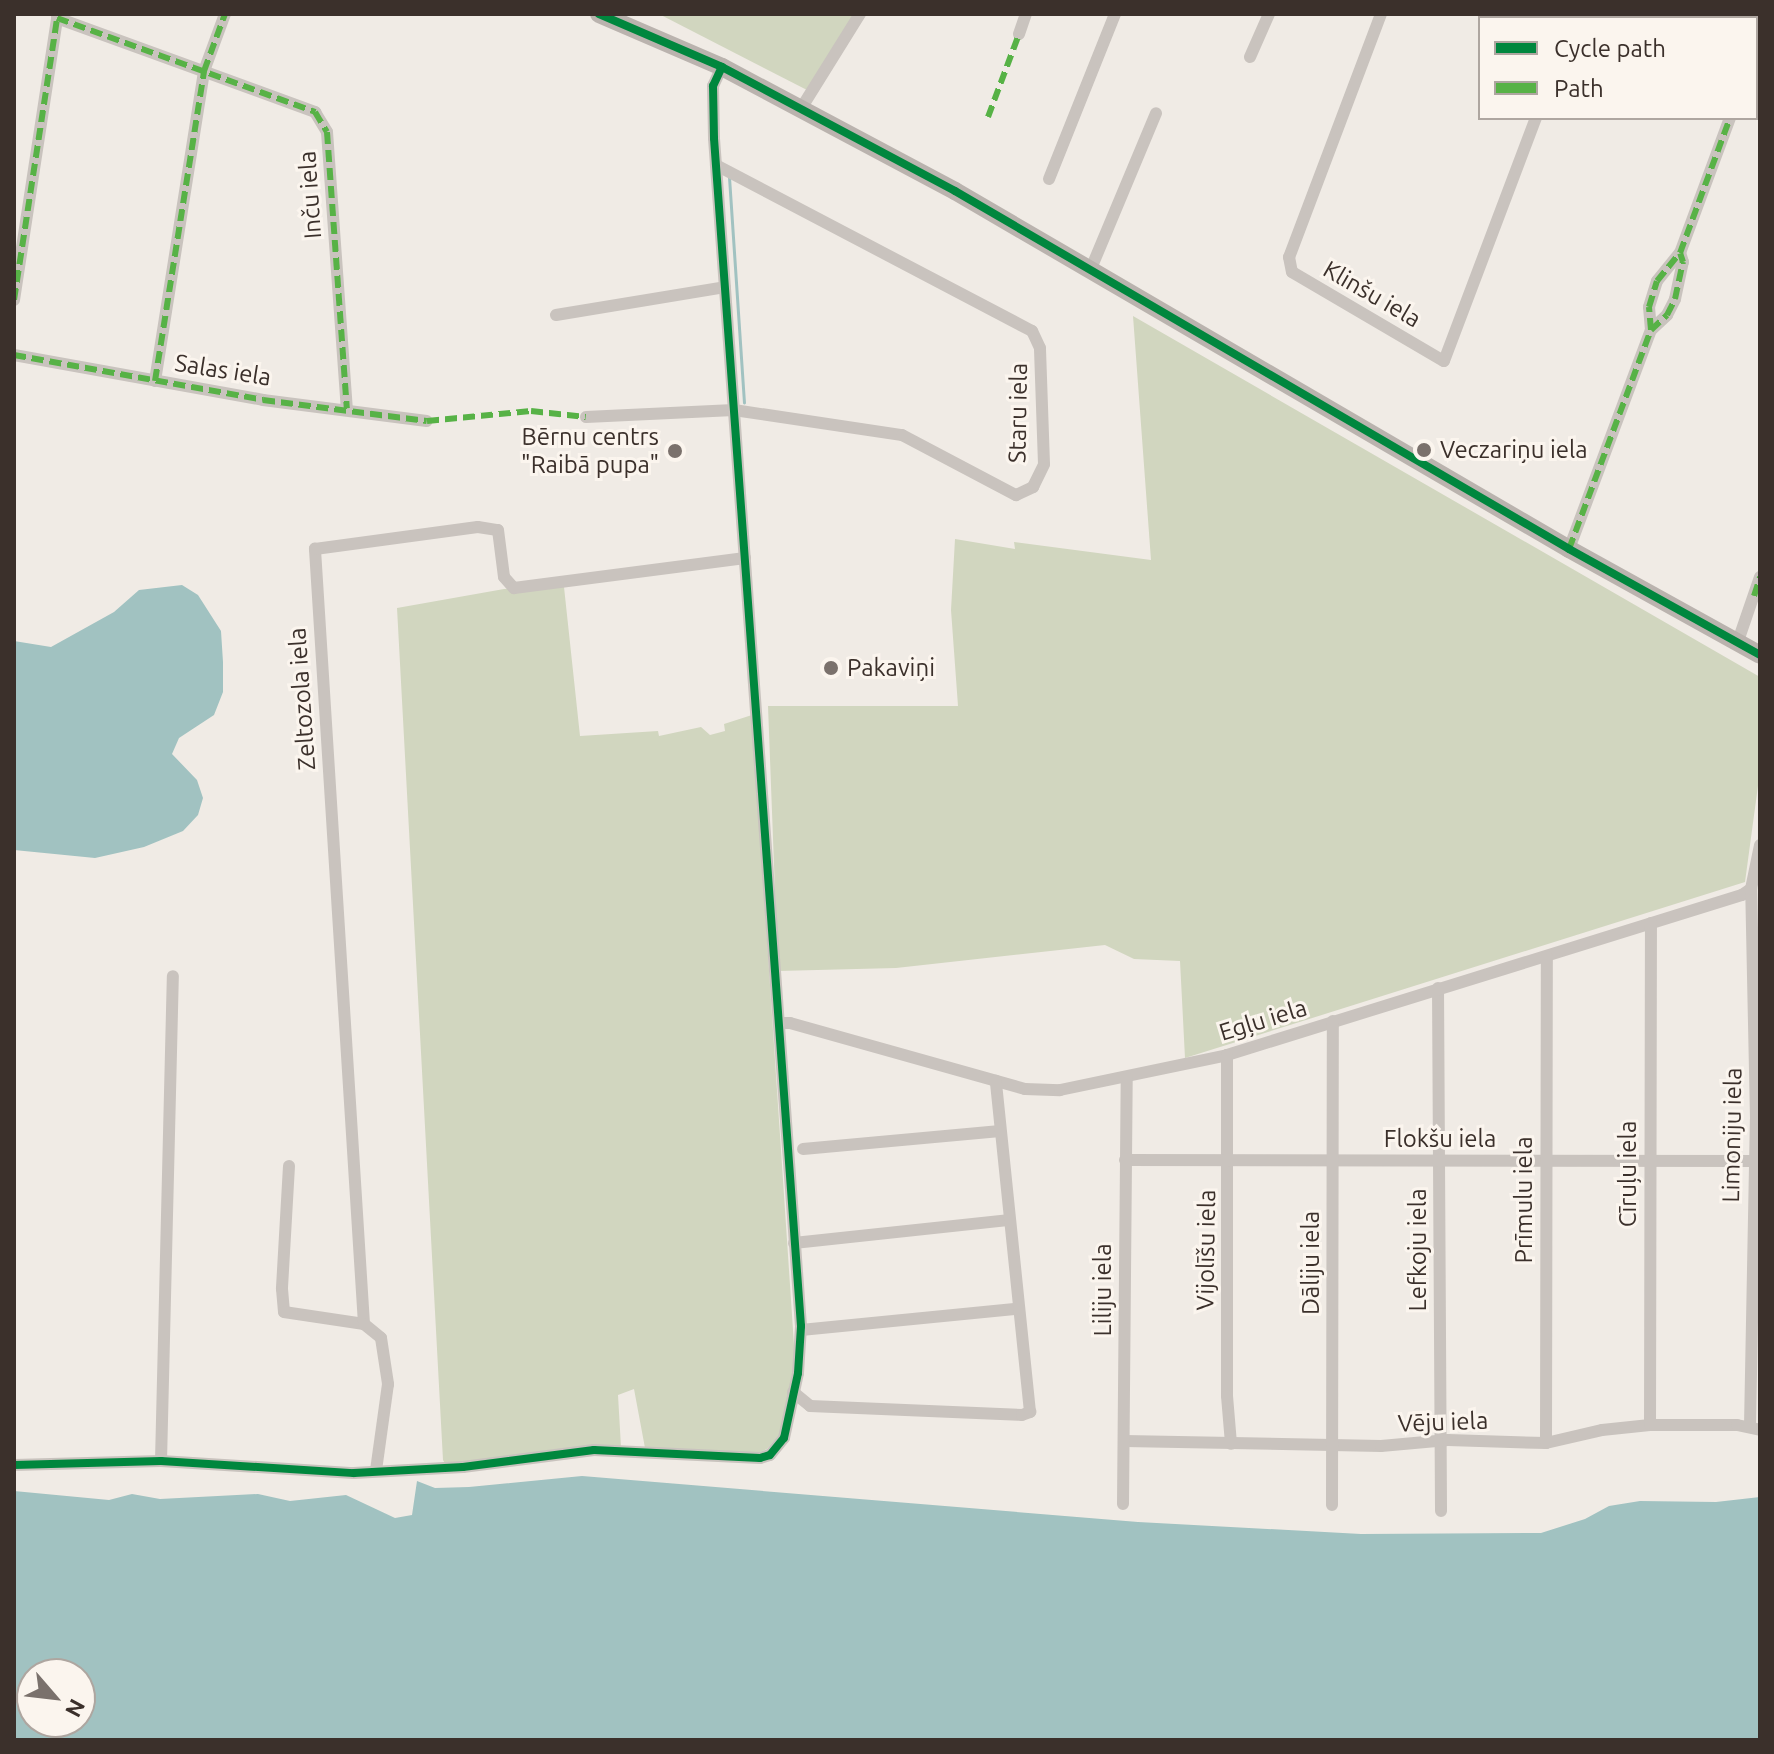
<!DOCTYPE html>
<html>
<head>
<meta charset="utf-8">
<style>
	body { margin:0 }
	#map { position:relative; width:1774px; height:1754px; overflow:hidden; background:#f0ebe5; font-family:Ubuntu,sans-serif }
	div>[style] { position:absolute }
	.green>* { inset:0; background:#d1d6bf }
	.water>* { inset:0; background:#a1c2c1 }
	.stream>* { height:3px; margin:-1.5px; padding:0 1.5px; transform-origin:1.5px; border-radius:1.5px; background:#a1c2c1 }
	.street>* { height:12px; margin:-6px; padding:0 6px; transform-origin:6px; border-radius:6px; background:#c9c3be }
	.secondary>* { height:18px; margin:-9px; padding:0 9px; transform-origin:9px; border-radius:9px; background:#bab3ae }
	.quiet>* { height:6px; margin-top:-3px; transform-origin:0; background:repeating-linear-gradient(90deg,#57b246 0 12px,transparent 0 18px) }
	.cycleway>* { height:8px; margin:-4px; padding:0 4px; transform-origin:4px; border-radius:4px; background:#00873e }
	.dots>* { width:22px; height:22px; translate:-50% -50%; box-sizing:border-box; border:4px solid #fbf5ee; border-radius:50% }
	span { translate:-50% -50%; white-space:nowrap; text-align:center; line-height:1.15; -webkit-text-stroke:6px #fbf5ee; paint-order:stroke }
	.street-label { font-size:24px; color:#3b302b }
	.poi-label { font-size:24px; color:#3b302b }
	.right { translate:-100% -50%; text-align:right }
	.left { translate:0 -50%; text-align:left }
	.frame { position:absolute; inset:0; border:16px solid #3b302b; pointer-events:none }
	.legend { position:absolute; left:1478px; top:16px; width:280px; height:104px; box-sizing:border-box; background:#fbf5ee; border:2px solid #aea6a0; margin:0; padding:10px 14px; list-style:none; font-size:24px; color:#3b302b }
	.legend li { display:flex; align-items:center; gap:16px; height:40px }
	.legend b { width:40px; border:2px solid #aea6a0 }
	.north { position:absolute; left:16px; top:1658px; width:80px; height:80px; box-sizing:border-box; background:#fbf5ee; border:2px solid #aea6a0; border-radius:50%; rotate:118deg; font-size:22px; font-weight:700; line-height:32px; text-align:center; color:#3b302b }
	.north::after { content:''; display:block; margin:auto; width:28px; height:36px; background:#7a716c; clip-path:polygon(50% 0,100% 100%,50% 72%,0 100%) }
</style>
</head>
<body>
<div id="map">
	<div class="green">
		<div style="clip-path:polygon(659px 14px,856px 14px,807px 90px)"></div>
		<div style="clip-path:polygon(1133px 316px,1760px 677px,1760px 771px,1745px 882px,1185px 1058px,1180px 961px,1134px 959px,1105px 945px,896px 968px,778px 971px,768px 706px,958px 706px,951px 610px,955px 539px,1015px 549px,1014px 542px,1151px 560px)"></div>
		<div style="clip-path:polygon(564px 587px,580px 736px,658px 731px,659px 736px,701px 727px,710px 735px,725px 731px,724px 724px,752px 715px,795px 1360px,780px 1434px,767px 1449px,753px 1455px,645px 1448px,634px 1389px,618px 1395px,621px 1447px,446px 1465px,443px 1460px,397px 608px,504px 589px)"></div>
	</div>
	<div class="water">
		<div style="clip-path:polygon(182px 585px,198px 595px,221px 631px,223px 662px,223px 692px,214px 715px,179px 738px,172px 754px,197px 780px,203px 798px,198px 815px,183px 831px,144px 847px,95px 858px,14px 850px,14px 641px,51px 647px,114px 612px,139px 590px)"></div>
		<div style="clip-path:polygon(evenodd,582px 1476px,1138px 1522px,1361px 1534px,1541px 1533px,1585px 1519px,1609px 1506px,1640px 1501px,1716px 1502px,1760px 1497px,1760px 1740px,14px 1740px,14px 1491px,109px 1500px,132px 1494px,160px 1499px,258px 1494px,290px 1501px,346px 1495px,395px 1518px,412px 1515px,417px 1481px,435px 1488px,469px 1487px,582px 1476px,32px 1674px,80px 1674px,80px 1722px,32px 1722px,32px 1674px)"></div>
	</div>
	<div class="stream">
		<div style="left:729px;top:177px;width:226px;rotate:86.2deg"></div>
	</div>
	<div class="street">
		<div style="left:1381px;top:14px;width:260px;rotate:110.7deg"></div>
		<div style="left:1289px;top:257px;width:15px;rotate:79deg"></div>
		<div style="left:1292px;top:272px;width:176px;rotate:30.4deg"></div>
		<div style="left:1444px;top:361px;width:260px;rotate:-69.3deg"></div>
		<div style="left:57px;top:18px;width:275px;rotate:20deg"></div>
		<div style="left:315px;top:112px;width:23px;rotate:59deg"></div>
		<div style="left:327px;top:132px;width:277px;rotate:85.9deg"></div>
		<div style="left:1574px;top:18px;width:4px;rotate:-76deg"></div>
		<div style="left:1019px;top:34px;width:21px;rotate:-71deg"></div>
		<div style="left:1756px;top:50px;width:12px;rotate:-70deg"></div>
		<div style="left:1250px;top:57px;width:47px;rotate:-66.2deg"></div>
		<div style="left:802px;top:107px;width:110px;rotate:-58.1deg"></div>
		<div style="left:1049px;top:179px;width:178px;rotate:-68.2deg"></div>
		<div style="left:1090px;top:271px;width:171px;rotate:-67.3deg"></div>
		<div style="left:14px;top:300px;width:289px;rotate:-81.3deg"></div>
		<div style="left:556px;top:315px;width:171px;rotate:-9.4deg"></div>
		<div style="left:1651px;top:330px;width:23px;rotate:-95deg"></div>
		<div style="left:1649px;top:307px;width:27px;rotate:-73deg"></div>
		<div style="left:1657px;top:281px;width:36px;rotate:-51deg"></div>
		<div style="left:1680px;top:253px;width:144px;rotate:-69.7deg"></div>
		<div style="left:14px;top:355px;width:253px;rotate:10.2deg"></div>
		<div style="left:263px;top:400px;width:165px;rotate:7.3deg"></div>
		<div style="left:155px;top:381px;width:314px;rotate:-81deg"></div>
		<div style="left:204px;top:71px;width:61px;rotate:-69.8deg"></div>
		<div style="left:586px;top:417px;width:148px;rotate:-2.7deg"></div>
		<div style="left:734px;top:410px;width:170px;rotate:8.5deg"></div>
		<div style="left:902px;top:435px;width:129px;rotate:27.8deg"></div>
		<div style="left:1016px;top:495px;width:19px;rotate:-25deg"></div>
		<div style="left:1033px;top:487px;width:25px;rotate:-64deg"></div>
		<div style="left:1044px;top:464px;width:116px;rotate:-92deg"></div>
		<div style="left:1040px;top:348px;width:19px;rotate:-115deg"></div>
		<div style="left:1032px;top:331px;width:357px;rotate:-152.3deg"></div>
		<div style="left:1569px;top:549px;width:234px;rotate:-69.5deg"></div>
		<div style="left:1651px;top:330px;width:22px;rotate:-43deg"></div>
		<div style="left:1667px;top:315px;width:18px;rotate:-63deg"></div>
		<div style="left:1675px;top:299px;width:38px;rotate:-78deg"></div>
		<div style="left:1683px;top:262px;width:9px;rotate:-108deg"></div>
		<div style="left:1737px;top:644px;width:71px;rotate:-71.1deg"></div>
		<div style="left:1438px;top:988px;width:523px;rotate:89.67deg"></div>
		<div style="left:780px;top:1023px;width:10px"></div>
		<div style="left:790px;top:1023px;width:244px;rotate:15.7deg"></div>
		<div style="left:1025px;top:1089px;width:35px;rotate:2deg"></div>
		<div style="left:1060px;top:1090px;width:171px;rotate:-11.8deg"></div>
		<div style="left:1227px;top:1055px;width:539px;rotate:-17.26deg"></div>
		<div style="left:1742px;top:895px;width:11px;rotate:-34deg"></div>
		<div style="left:1227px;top:1055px;width:341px;rotate:90deg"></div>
		<div style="left:1227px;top:1396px;width:48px;rotate:85.2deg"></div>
		<div style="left:803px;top:1149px;width:198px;rotate:-5.2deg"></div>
		<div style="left:1125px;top:1160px;width:629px;rotate:0.09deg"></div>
		<div style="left:289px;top:1166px;width:123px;rotate:93.3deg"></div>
		<div style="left:282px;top:1289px;width:23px;rotate:85deg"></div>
		<div style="left:284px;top:1312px;width:81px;rotate:8.5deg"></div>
		<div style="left:794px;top:1243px;width:215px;rotate:-6.1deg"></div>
		<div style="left:364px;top:1324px;width:777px;rotate:-93.62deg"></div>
		<div style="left:315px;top:549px;width:164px;rotate:-7.7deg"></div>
		<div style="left:478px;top:527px;width:20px;rotate:9deg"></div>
		<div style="left:498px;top:530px;width:47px;rotate:82.7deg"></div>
		<div style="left:504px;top:577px;width:15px;rotate:48deg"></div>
		<div style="left:514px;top:588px;width:233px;rotate:-7.4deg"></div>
		<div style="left:364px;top:1324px;width:22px;rotate:39deg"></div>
		<div style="left:381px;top:1338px;width:47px;rotate:81.3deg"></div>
		<div style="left:388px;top:1384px;width:87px;rotate:97.9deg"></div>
		<div style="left:801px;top:1330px;width:217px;rotate:-5.6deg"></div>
		<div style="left:793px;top:1392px;width:22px;rotate:39deg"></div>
		<div style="left:810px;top:1406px;width:212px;rotate:2.4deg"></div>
		<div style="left:1022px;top:1415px;width:9px;rotate:-21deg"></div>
		<div style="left:1030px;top:1412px;width:333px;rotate:-95.9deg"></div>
		<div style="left:1650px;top:1425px;width:502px;rotate:-89.89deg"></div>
		<div style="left:1750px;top:1426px;width:307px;rotate:-88.9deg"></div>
		<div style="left:1756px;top:1119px;width:230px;rotate:-91.2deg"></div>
		<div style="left:1751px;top:889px;width:45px;rotate:-78.4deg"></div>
		<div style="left:1125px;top:1441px;width:256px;rotate:1.1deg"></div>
		<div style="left:1381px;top:1446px;width:67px;rotate:-5.1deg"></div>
		<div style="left:1448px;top:1440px;width:98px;rotate:1.8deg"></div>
		<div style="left:1546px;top:1443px;width:57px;rotate:-13.1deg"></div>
		<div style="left:1602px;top:1430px;width:48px;rotate:-5.9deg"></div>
		<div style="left:1650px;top:1425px;width:87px"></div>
		<div style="left:1737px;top:1425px;width:24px;rotate:12deg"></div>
		<div style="left:1546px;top:1443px;width:486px;rotate:-89.9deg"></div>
		<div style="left:161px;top:1461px;width:485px;rotate:-88.6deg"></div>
		<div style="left:14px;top:1465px;width:147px;rotate:-1.6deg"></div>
		<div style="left:161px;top:1461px;width:193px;rotate:3.6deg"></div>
		<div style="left:354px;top:1473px;width:109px;rotate:-3.2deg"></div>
		<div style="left:463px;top:1467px;width:132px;rotate:-7.4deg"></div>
		<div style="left:594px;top:1450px;width:166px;rotate:2.8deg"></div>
		<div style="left:760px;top:1458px;width:10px;rotate:-17deg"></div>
		<div style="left:770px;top:1455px;width:22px;rotate:-51deg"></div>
		<div style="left:784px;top:1438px;width:66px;rotate:-77.8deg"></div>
		<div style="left:798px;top:1373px;width:47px;rotate:-86.3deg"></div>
		<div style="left:801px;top:1326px;width:1191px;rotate:-94.19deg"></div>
		<div style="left:714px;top:138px;width:52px;rotate:-91.1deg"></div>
		<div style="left:713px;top:86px;width:21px;rotate:-65deg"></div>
		<div style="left:1123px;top:1504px;width:426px;rotate:-89.5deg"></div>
		<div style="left:1332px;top:1505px;width:484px;rotate:-89.9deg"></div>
	</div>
	<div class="secondary">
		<div style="left:599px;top:14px;width:134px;rotate:23.3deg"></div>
		<div style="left:722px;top:67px;width:264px;rotate:28deg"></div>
		<div style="left:955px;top:191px;width:711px;rotate:30.24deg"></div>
		<div style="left:1569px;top:549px;width:218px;rotate:29deg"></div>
	</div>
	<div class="quiet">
		<div style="left:57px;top:18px;width:275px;rotate:20deg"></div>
		<div style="left:315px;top:112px;width:23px;rotate:59deg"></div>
		<div style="left:327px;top:132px;width:277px;rotate:85.9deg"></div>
		<div style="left:1756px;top:50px;width:12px;rotate:-70deg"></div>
		<div style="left:988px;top:117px;width:89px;rotate:-69.5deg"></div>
		<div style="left:14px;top:300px;width:289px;rotate:-81.3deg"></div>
		<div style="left:1651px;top:330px;width:23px;rotate:-95deg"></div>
		<div style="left:1649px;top:307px;width:27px;rotate:-73deg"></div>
		<div style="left:1657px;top:281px;width:36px;rotate:-51deg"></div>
		<div style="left:1680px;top:253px;width:144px;rotate:-69.7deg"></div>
		<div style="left:14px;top:355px;width:253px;rotate:10.2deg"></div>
		<div style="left:263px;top:400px;width:165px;rotate:7.3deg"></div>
		<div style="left:427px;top:421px;width:104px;rotate:-5.5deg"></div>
		<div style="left:531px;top:411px;width:55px;rotate:6.2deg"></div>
		<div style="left:155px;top:381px;width:314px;rotate:-81deg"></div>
		<div style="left:204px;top:71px;width:61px;rotate:-69.8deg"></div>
		<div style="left:1569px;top:549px;width:234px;rotate:-69.5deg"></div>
		<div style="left:1651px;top:330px;width:22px;rotate:-43deg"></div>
		<div style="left:1667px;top:315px;width:18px;rotate:-63deg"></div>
		<div style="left:1675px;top:299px;width:38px;rotate:-78deg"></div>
		<div style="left:1683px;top:262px;width:9px;rotate:-108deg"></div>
		<div style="left:1754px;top:596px;width:20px;rotate:-72deg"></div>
	</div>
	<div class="cycleway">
		<div style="left:599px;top:14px;width:134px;rotate:23.3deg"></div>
		<div style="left:722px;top:67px;width:264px;rotate:28deg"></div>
		<div style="left:955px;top:191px;width:711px;rotate:30.24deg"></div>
		<div style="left:1569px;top:549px;width:218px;rotate:29deg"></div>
		<div style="left:14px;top:1465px;width:147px;rotate:-1.6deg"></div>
		<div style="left:161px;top:1461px;width:193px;rotate:3.6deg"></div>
		<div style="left:354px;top:1473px;width:109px;rotate:-3.2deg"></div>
		<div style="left:463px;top:1467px;width:132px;rotate:-7.4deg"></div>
		<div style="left:594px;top:1450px;width:166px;rotate:2.8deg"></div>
		<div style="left:760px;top:1458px;width:10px;rotate:-17deg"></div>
		<div style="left:770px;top:1455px;width:22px;rotate:-51deg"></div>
		<div style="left:784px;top:1438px;width:66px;rotate:-77.8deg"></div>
		<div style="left:798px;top:1373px;width:47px;rotate:-86.3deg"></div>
		<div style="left:801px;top:1326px;width:1191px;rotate:-94.19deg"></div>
		<div style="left:714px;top:138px;width:52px;rotate:-91.1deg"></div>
		<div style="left:713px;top:86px;width:21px;rotate:-65deg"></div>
	</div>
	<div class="dots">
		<div style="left:1424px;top:450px;background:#7a716c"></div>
		<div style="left:675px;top:451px;background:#7a716c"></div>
		<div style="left:831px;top:668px;background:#7a716c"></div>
	</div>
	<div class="street-label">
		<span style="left:310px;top:195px;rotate:-94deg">Inču iela</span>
		<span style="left:1372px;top:294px;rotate:30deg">Klinšu iela</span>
		<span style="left:223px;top:370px;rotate:9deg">Salas iela</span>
		<span style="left:1018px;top:413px;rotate:-89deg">Staru iela</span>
		<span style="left:302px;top:699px;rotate:-94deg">Zeltozola iela</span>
		<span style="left:1263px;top:1020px;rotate:-17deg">Egļu iela</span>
		<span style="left:1732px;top:1135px;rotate:-89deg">Limoniju iela</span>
		<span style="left:1440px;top:1139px">Flokšu iela</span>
		<span style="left:1628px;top:1174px;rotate:-90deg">Cīruļu iela</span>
		<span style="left:1524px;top:1200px;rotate:-90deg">Prīmulu iela</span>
		<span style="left:1206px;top:1250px;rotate:-89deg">Vijolīšu iela</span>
		<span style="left:1418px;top:1250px;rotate:-90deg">Lefkoju iela</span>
		<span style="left:1311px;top:1263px;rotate:-90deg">Dāliju iela</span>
		<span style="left:1103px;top:1290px;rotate:-90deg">Liliju iela</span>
		<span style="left:1443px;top:1422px;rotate:-2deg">Vēju iela</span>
	</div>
	<div class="poi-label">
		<span class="right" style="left:659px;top:451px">Bērnu centrs<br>"Raibā pupa"</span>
		<span class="left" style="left:1440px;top:450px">Veczariņu iela</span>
		<span class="left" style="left:847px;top:668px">Pakaviņi</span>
	</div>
	<div class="frame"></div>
	<ul class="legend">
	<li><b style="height:10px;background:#00873e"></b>Cycle path</li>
	<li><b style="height:10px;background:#57b246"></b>Path</li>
	</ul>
	<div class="north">N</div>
</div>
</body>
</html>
